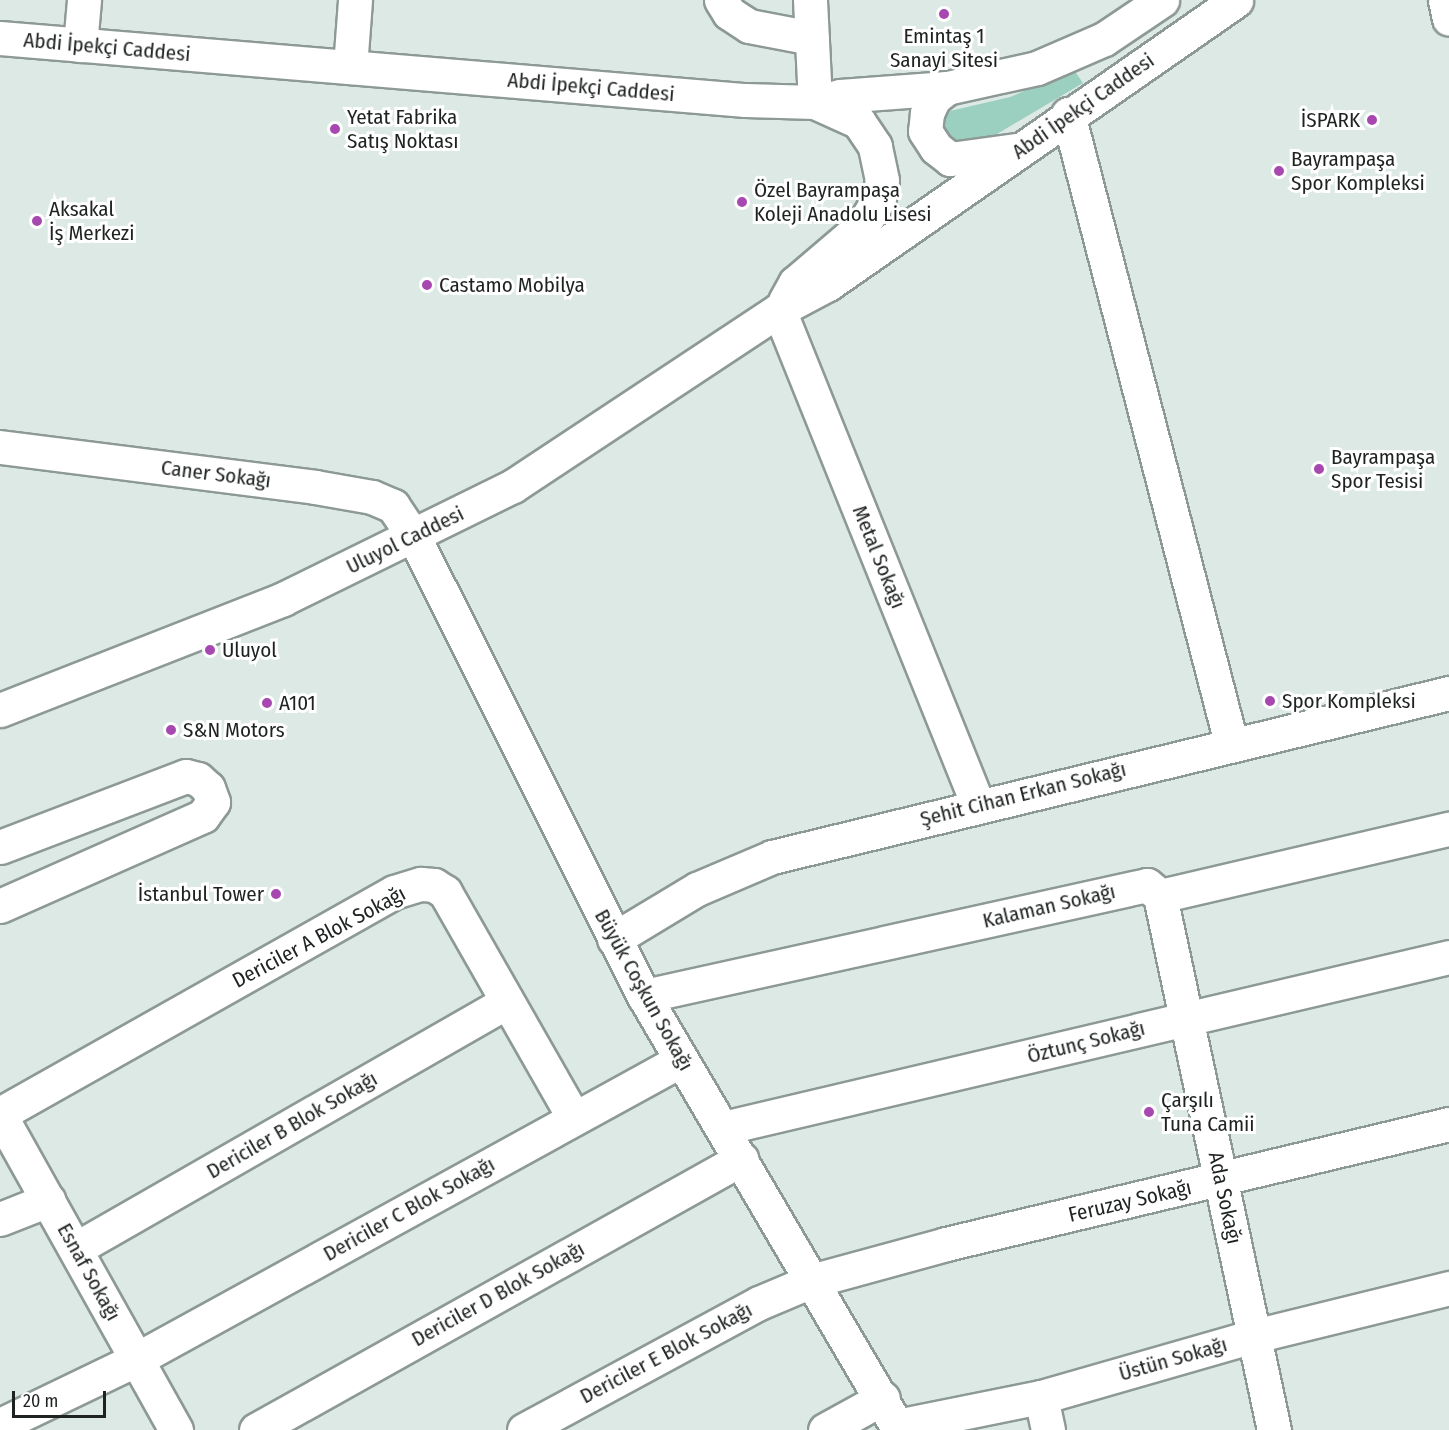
<!DOCTYPE html>
<html>
<head>
<meta charset="utf-8">
<style>
	body { margin:0 }
	#map { position:relative; width:1449px; height:1430px; overflow:hidden; background:#dce9e5; font-family:"Fira Sans Condensed",sans-serif }
	div>[style] { position:absolute }
	.green>* { inset:0; background:#9bcfbf }
	.roads { filter:drop-shadow(2px 0 #8d9995) drop-shadow(-2px 0 #8d9995) drop-shadow(0 2px #8d9995) drop-shadow(0 -2px #8d9995) }
	.minor>* { height:33px; margin:-16.5px; padding:0 16.5px; transform-origin:16.5px; border-radius:16.5px; background:#fff }
	.major>* { height:33px; margin:-16.5px; padding:0 16.5px; transform-origin:16.5px; border-radius:16.5px; background:#fff }
	.dots>* { width:16px; height:16px; translate:-50% -50%; box-sizing:border-box; border:3px solid #fff; border-radius:50% }
	span { translate:-50% -50%; white-space:nowrap; text-align:center; line-height:1.15; -webkit-text-stroke:6px #fff; paint-order:stroke }
	.poi-label { font-size:21px; color:#1e2221 }
	.left { translate:0 -50%; text-align:left }
	.right { translate:-100% -50%; text-align:right }
	.street-label { font-size:21px; color:#1e2221 }
	.scale { position:absolute; left:12px; top:1391px; width:94px; height:27px; box-sizing:border-box; border:3px solid #1e2221; border-top:0; padding-left:8px; font-size:18px; line-height:21px; white-space:nowrap; color:#1e2221; -webkit-text-stroke:4px #fff; paint-order:stroke }
</style>
</head>
<body>
<div id="map">
	<div class="green">
		<div style="clip-path:polygon(1074px 70px,1083px 83px,987px 140px,961px 144px,943px 133px,942px 123px,950px 111px,1010px 97px)"></div>
	</div>
	<div class="roads">
		<div class="minor">
			<div style="left:721px;top:0;width:15px;rotate:58deg"></div>
			<div style="left:729px;top:13px;width:24px;rotate:33deg"></div>
			<div style="left:749px;top:26px;width:64px;rotate:10.8deg"></div>
			<div style="left:810px;top:0;width:102px;rotate:87.2deg"></div>
			<div style="left:80px;top:45px;width:45px;rotate:-84.9deg"></div>
			<div style="left:350px;top:67px;width:67px;rotate:-85.7deg"></div>
			<div style="left:1068px;top:114px;width:650px;rotate:75.47deg"></div>
			<div style="left:779px;top:310px;width:534px;rotate:68.1deg"></div>
			<div style="left:0;top:447px;width:318px;rotate:7.2deg"></div>
			<div style="left:315px;top:487px;width:58px;rotate:10deg"></div>
			<div style="left:372px;top:497px;width:23px;rotate:23deg"></div>
			<div style="left:393px;top:506px;width:37px;rotate:56deg"></div>
			<div style="left:414px;top:537px;width:513px;rotate:63.39deg"></div>
			<div style="left:644px;top:996px;width:503px;rotate:59.56deg"></div>
			<div style="left:0;top:847px;width:199px;rotate:-20.9deg"></div>
			<div style="left:186px;top:776px;width:12px;rotate:14deg"></div>
			<div style="left:198px;top:779px;width:13px;rotate:42deg"></div>
			<div style="left:208px;top:788px;width:15px;rotate:70deg"></div>
			<div style="left:213px;top:802px;width:17px;rotate:126deg"></div>
			<div style="left:203px;top:816px;width:222px;rotate:156.1deg"></div>
			<div style="left:1160px;top:896px;width:546px;rotate:77.95deg"></div>
			<div style="left:1160px;top:896px;width:297px;rotate:-13.1deg"></div>
			<div style="left:614px;top:939px;width:97px;rotate:-31.1deg"></div>
			<div style="left:697px;top:889px;width:82px;rotate:-23.1deg"></div>
			<div style="left:772px;top:857px;width:697px;rotate:-13.62deg"></div>
			<div style="left:644px;top:996px;width:515px;rotate:-12.44deg"></div>
			<div style="left:1147px;top:885px;width:17px;rotate:40deg"></div>
			<div style="left:0;top:1114px;width:452px;rotate:-29.4deg"></div>
			<div style="left:394px;top:892px;width:28px;rotate:-17deg"></div>
			<div style="left:421px;top:884px;width:13px;rotate:4deg"></div>
			<div style="left:434px;top:885px;width:13px;rotate:32deg"></div>
			<div style="left:445px;top:892px;width:260px;rotate:60.3deg"></div>
			<div style="left:0;top:1115px;width:361px;rotate:60.8deg"></div>
			<div style="left:723px;top:1128px;width:746px;rotate:-13.25deg"></div>
			<div style="left:0;top:1219px;width:52px;rotate:-21.6deg"></div>
			<div style="left:77px;top:1248px;width:495px;rotate:-29.8deg"></div>
			<div style="left:1041px;top:1397px;width:34px;rotate:78deg"></div>
			<div style="left:0;top:1425px;width:152px;rotate:-25.7deg"></div>
			<div style="left:137px;top:1359px;width:621px;rotate:-28.79deg"></div>
			<div style="left:897px;top:1426px;width:147px;rotate:-11.4deg"></div>
			<div style="left:1041px;top:1397px;width:222px;rotate:-16deg"></div>
			<div style="left:1254px;top:1336px;width:201px;rotate:-13.8deg"></div>
			<div style="left:256px;top:1430px;width:556px;rotate:-29.19deg"></div>
			<div style="left:524px;top:1430px;width:267px;rotate:-28.4deg"></div>
			<div style="left:759px;top:1303px;width:56px;rotate:-22.9deg"></div>
			<div style="left:811px;top:1281px;width:140px;rotate:-15.3deg"></div>
			<div style="left:946px;top:1244px;width:517px;rotate:-13.42deg"></div>
			<div style="left:825px;top:1430px;width:66px;rotate:-28.9deg"></div>
		</div>
		<div class="major">
			<div style="left:1445px;top:0;width:19px;rotate:78deg"></div>
			<div style="left:0;top:38px;width:748px;rotate:4.76deg"></div>
			<div style="left:745px;top:100px;width:70px;rotate:1.6deg"></div>
			<div style="left:815px;top:102px;width:26px;rotate:-13deg"></div>
			<div style="left:840px;top:96px;width:107px;rotate:-4.3deg"></div>
			<div style="left:947px;top:88px;width:92px;rotate:-12.5deg"></div>
			<div style="left:1037px;top:68px;width:73px;rotate:-23.4deg"></div>
			<div style="left:1104px;top:39px;width:70px;rotate:-33.9deg"></div>
			<div style="left:947px;top:88px;width:16px;rotate:142deg"></div>
			<div style="left:934px;top:98px;width:17px;rotate:115deg"></div>
			<div style="left:927px;top:113px;width:18px;rotate:96deg"></div>
			<div style="left:925px;top:131px;width:20px;rotate:57deg"></div>
			<div style="left:936px;top:148px;width:18px;rotate:38deg"></div>
			<div style="left:950px;top:159px;width:68px;rotate:-7.7deg"></div>
			<div style="left:785px;top:301px;width:21px;rotate:-61deg"></div>
			<div style="left:795px;top:283px;width:89px;rotate:-40.5deg"></div>
			<div style="left:863px;top:225px;width:31px;rotate:-59deg"></div>
			<div style="left:879px;top:198px;width:18px;rotate:-81deg"></div>
			<div style="left:882px;top:180px;width:35px;rotate:-102deg"></div>
			<div style="left:875px;top:146px;width:29px;rotate:-124deg"></div>
			<div style="left:859px;top:122px;width:48px;rotate:-155.6deg"></div>
			<div style="left:0;top:710px;width:304px;rotate:-21.4deg"></div>
			<div style="left:283px;top:599px;width:256px;rotate:-26.2deg"></div>
			<div style="left:513px;top:486px;width:319px;rotate:-33.5deg"></div>
			<div style="left:779px;top:310px;width:55px;rotate:-28deg"></div>
			<div style="left:828px;top:284px;width:497px;rotate:-34.8deg"></div>
		</div>
	</div>
	<div class="dots">
		<div style="left:944px;top:14px;background:#a748b0"></div>
		<div style="left:1372px;top:120px;background:#a748b0"></div>
		<div style="left:335px;top:129px;background:#a748b0"></div>
		<div style="left:1279px;top:171px;background:#a748b0"></div>
		<div style="left:742px;top:202px;background:#a748b0"></div>
		<div style="left:37px;top:221px;background:#a748b0"></div>
		<div style="left:427px;top:285px;background:#a748b0"></div>
		<div style="left:1319px;top:469px;background:#a748b0"></div>
		<div style="left:210px;top:650px;background:#a748b0"></div>
		<div style="left:1270px;top:701px;background:#a748b0"></div>
		<div style="left:267px;top:703px;background:#a748b0"></div>
		<div style="left:171px;top:730px;background:#a748b0"></div>
		<div style="left:276px;top:894px;background:#a748b0"></div>
		<div style="left:1149px;top:1112px;background:#a748b0"></div>
	</div>
	<div class="poi-label">
		<span style="left:944px;top:48px">Emintaş 1<br>Sanayi Sitesi</span>
		<span class="left" style="left:347px;top:129px">Yetat Fabrika<br>Satış Noktası</span>
		<span class="right" style="left:1360px;top:120px">İSPARK</span>
		<span class="left" style="left:1291px;top:171px">Bayrampaşa<br>Spor Kompleksi</span>
		<span class="left" style="left:754px;top:202px">Özel Bayrampaşa<br>Koleji Anadolu Lisesi</span>
		<span class="left" style="left:49px;top:221px">Aksakal<br>İş Merkezi</span>
		<span class="left" style="left:439px;top:285px">Castamo Mobilya</span>
		<span class="left" style="left:1331px;top:469px">Bayrampaşa<br>Spor Tesisi</span>
		<span class="left" style="left:222px;top:650px">Uluyol</span>
		<span class="left" style="left:1282px;top:701px">Spor Kompleksi</span>
		<span class="left" style="left:279px;top:703px">A101</span>
		<span class="left" style="left:183px;top:730px">S&amp;N Motors</span>
		<span class="right" style="left:264px;top:894px">İstanbul Tower</span>
		<span class="left" style="left:1161px;top:1112px">Çarşılı<br>Tuna Camii</span>
	</div>
	<div class="street-label">
		<span style="left:107px;top:47px;rotate:5deg">Abdi İpekçi Caddesi</span>
		<span style="left:591px;top:87px;rotate:5deg">Abdi İpekçi Caddesi</span>
		<span style="left:1083px;top:106px;rotate:-35deg">Abdi İpekçi Caddesi</span>
		<span style="left:216px;top:474px;rotate:7deg">Caner Sokağı</span>
		<span style="left:405px;top:540px;rotate:-26deg">Uluyol Caddesi</span>
		<span style="left:879px;top:557px;rotate:68deg">Metal Sokağı</span>
		<span style="left:1023px;top:794px;rotate:-14deg">Şehit Cihan Erkan Sokağı</span>
		<span style="left:1049px;top:906px;rotate:-13deg">Kalaman Sokağı</span>
		<span style="left:319px;top:937px;rotate:-28deg">Dericiler A Blok Sokağı</span>
		<span style="left:644px;top:990px;rotate:61deg">Büyük Coşkun Sokağı</span>
		<span style="left:1086px;top:1042px;rotate:-14deg">Öztunç Sokağı</span>
		<span style="left:292px;top:1125px;rotate:-30deg">Dericiler B Blok Sokağı</span>
		<span style="left:1225px;top:1198px;rotate:78deg">Ada Sokağı</span>
		<span style="left:1130px;top:1201px;rotate:-13deg">Feruzay Sokağı</span>
		<span style="left:409px;top:1209px;rotate:-29deg">Dericiler C Blok Sokağı</span>
		<span style="left:89px;top:1272px;rotate:61deg">Esnaf Sokağı</span>
		<span style="left:498px;top:1294px;rotate:-29deg">Dericiler D Blok Sokağı</span>
		<span style="left:666px;top:1353px;rotate:-28deg">Dericiler E Blok Sokağı</span>
		<span style="left:1173px;top:1359px;rotate:-16deg">Üstün Sokağı</span>
	</div>
	<div class="scale">20 m</div>
</div>
</body>
</html>
